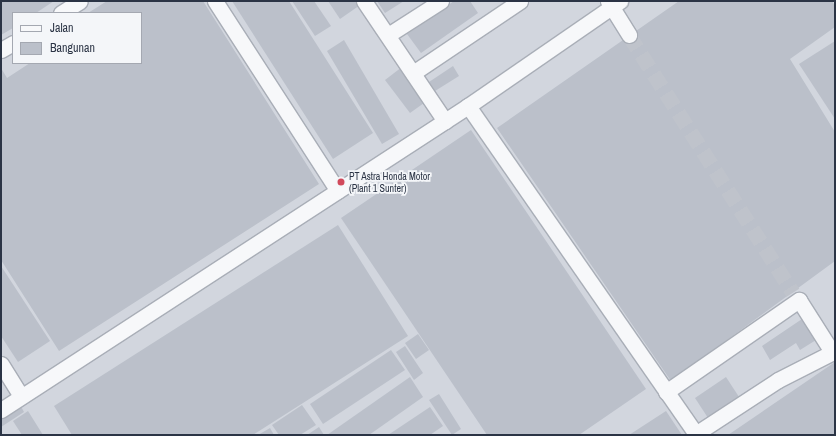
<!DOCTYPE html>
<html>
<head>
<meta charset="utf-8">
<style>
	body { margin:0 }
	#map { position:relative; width:836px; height:436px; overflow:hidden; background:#e4e7ec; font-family:"Archivo Narrow",sans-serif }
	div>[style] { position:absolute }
	.built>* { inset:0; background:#d2d6de }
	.building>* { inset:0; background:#bbc0ca }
	.minor-tunnel>* { height:15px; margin-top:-7.5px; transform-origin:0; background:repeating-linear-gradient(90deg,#bfc3cb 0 15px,transparent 0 23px) }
	.roads { filter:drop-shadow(1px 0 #a9aeb7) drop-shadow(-1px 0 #a9aeb7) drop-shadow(0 1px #a9aeb7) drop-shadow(0 -1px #a9aeb7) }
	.minor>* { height:15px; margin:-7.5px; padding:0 7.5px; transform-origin:7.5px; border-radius:7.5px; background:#f7f8fa }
	.dots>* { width:11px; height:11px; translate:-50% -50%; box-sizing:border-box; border:2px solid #f4f6f9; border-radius:50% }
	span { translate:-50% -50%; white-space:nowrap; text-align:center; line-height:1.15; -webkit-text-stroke:3.5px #f4f6f9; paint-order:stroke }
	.poi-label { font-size:10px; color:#2b3445 }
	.left { translate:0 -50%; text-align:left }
	.frame { position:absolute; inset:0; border:2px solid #2b3445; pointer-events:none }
	.legend { position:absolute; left:12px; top:12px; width:130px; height:52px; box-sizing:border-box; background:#f4f6f9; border:1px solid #a4a8b1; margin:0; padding:5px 7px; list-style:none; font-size:12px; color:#2b3445 }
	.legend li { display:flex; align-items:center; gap:8px; height:20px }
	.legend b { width:20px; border:1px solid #a4a8b1 }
</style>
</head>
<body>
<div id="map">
	<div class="built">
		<div style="clip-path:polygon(evenodd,1px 1px,835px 1px,835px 435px,1px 435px,1px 1px,13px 13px,141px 13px,141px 63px,13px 63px,13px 13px)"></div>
	</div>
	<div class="building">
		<div style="clip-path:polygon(1px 1px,54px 1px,36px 13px,13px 13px,13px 28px,1px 35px)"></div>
		<div style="clip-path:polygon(107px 1px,203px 1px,319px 184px,59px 351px,1px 260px,1px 68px,7px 78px,30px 63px,141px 63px,141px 13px,88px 13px)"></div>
		<div style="clip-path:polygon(232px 1px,289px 1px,373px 133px,333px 159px)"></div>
		<div style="clip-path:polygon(292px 1px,314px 1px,331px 26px,315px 36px)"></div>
		<div style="clip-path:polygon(328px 1px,362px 1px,363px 3px,340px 19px)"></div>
		<div style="clip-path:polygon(377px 1px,404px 1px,385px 13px)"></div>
		<div style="clip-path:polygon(454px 1px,470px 1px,478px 13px,421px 53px,407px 34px)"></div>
		<div style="clip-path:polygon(679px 1px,832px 1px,835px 6px,835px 27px,790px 59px,835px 132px,835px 261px,671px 381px,497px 128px)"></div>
		<div style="clip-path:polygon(344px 40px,399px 134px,382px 144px,327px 51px)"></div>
		<div style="clip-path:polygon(835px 41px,835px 119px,799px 64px)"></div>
		<div style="clip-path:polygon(453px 66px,459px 76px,435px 91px,429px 82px)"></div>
		<div style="clip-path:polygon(402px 67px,424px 103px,410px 113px,385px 80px)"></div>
		<div style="clip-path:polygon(471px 130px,646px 389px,579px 435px,487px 435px,341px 218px)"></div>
		<div style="clip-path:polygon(338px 225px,408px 336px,253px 435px,72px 435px,54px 406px)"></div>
		<div style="clip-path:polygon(1px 266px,50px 341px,18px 362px,1px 336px)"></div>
		<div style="clip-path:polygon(802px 319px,816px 340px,800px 350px,796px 343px,770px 360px,762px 346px)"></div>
		<div style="clip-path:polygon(418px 334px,429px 350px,416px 359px,405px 343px)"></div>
		<div style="clip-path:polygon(405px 346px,423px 373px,414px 380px,396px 352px)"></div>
		<div style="clip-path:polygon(391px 350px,405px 370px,323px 424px,310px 404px)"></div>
		<div style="clip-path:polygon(835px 362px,835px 435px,728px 435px)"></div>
		<div style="clip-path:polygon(410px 377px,423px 397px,369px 435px,327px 435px)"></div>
		<div style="clip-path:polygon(726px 377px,741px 400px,710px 421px,695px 398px)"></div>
		<div style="clip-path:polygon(439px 394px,461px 429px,452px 435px,429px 400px)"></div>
		<div style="clip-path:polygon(18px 401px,24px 412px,1px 427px,1px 412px)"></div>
		<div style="clip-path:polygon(302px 405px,316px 425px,300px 435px,279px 435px,272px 425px)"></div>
		<div style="clip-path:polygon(430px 407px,443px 426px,430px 435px,388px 435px)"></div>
		<div style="clip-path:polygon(28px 411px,43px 435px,22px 435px,13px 421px)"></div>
		<div style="clip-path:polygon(666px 411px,682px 435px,629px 435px)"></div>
		<div style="clip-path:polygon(319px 427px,324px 435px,307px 435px)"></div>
		<div style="clip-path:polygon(270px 428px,274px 435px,258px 435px)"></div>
	</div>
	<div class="minor-tunnel">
		<div style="left:629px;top:35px;width:305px;rotate:57.5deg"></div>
	</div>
	<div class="roads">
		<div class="minor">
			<div style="left:215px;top:1px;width:226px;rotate:57.1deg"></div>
			<div style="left:364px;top:1px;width:145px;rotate:56deg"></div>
			<div style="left:608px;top:1px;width:40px;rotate:58deg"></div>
			<div style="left:61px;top:13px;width:22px;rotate:-32deg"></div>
			<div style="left:388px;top:35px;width:63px;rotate:-32.7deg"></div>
			<div style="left:1px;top:50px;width:14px;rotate:-30deg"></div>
			<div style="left:413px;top:73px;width:129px;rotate:-33.9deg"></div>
			<div style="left:468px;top:106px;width:399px;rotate:55.2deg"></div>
			<div style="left:1px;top:364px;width:38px;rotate:58deg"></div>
			<div style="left:666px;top:392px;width:162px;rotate:-34.7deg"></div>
			<div style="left:799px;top:300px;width:62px;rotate:57.6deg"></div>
			<div style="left:1px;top:410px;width:557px;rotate:-33.06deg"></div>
			<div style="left:468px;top:106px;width:185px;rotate:-34.6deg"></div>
			<div style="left:694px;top:435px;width:100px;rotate:-33.2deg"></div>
			<div style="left:778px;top:380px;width:64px;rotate:-27deg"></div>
		</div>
	</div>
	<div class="dots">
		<div style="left:341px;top:182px;background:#d1495b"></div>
	</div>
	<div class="poi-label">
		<span class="left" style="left:349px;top:182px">PT Astra Honda Motor<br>(Plant 1 Sunter)</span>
	</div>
	<div class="frame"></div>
	<ul class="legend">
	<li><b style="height:5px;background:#f7f8fa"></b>Jalan</li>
	<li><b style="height:11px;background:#bbc0ca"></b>Bangunan</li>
	</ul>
</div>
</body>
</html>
